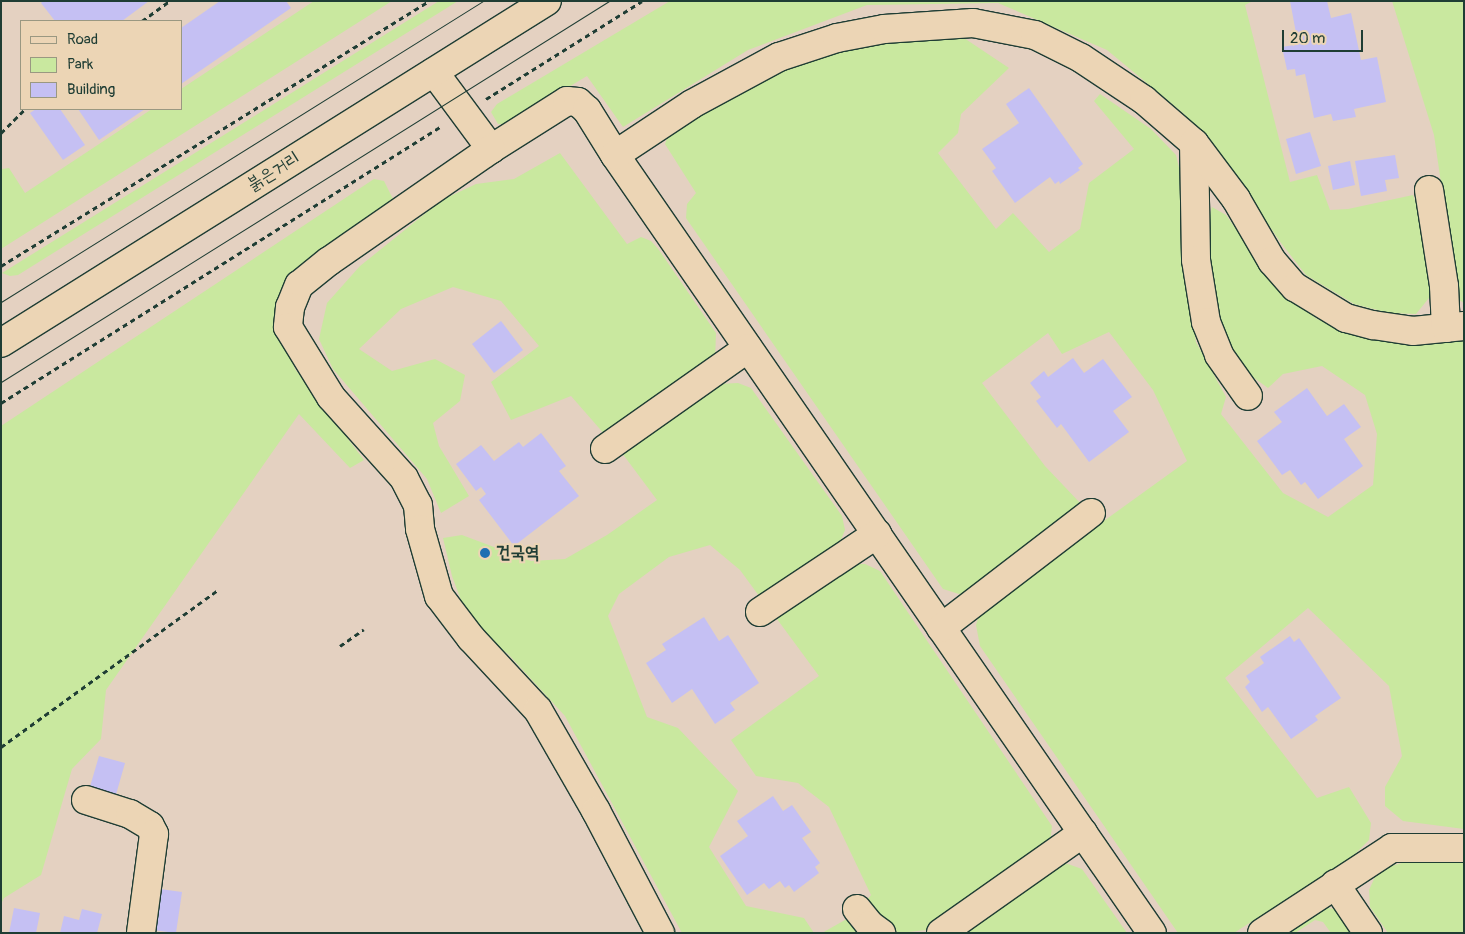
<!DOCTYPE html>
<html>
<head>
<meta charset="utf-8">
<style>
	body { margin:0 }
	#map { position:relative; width:1465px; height:934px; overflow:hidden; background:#e4d1c1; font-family:Pangolin,"Poor Story",sans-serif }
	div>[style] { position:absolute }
	.green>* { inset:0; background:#c9e89f }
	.building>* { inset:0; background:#c5c0f3 }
	.path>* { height:3px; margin-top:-1.5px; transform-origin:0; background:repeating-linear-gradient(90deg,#1f3d34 0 5px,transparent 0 9px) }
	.roads { filter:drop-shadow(1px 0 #1f3d34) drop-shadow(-1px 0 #1f3d34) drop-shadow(0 1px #1f3d34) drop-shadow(0 -1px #1f3d34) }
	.minor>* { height:28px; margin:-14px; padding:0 14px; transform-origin:14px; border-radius:14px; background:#ecd5b5 }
	.highway>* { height:28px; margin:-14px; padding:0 14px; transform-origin:14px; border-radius:14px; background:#ecd5b5 }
	.tram>* { height:1px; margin:-0.5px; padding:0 0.5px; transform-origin:0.5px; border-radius:0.5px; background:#1f3d34 }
	.dots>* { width:14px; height:14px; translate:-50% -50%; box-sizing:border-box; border:2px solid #ecd5b5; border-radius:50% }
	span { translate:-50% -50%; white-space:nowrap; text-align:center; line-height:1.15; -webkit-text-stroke:4px #ecd5b5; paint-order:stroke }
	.street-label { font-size:18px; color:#1f3d34 }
	.poi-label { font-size:18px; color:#1f3d34; font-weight:700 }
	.left { translate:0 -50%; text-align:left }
	.frame { position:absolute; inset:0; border:2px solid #1f3d34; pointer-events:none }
	.legend { position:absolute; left:20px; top:20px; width:162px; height:90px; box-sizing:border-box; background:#ecd5b5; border:1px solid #9a9881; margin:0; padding:6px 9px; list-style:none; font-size:15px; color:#1f3d34 }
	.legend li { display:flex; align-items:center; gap:10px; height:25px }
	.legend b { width:25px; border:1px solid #9a9881 }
	.scale { position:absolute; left:1282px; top:30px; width:81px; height:22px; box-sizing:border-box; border:2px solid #1f3d34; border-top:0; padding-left:6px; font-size:15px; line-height:18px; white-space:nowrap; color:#1f3d34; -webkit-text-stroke:4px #ecd5b5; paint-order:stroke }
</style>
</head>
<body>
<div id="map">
	<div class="green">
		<div style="clip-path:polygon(314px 1px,392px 1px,1px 249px,2px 169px,9px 168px,25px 193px,152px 109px,181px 109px,181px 89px)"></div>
		<div style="clip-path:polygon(439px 1px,458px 1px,18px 275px,10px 276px,2px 273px)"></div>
		<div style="clip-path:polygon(670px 1px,1253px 1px,1245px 5px,1290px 182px,1317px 175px,1330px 210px,1348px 209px,1413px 195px,1426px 232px,1433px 293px,1416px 314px,1389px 313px,1354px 304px,1306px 275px,1281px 243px,1223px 159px,1183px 113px,1107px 50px,998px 3px,867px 5px,748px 50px,623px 127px,587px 76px,507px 124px,498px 124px,491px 112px,497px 104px)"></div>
		<div style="clip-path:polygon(1392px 1px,1464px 1px,1464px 303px,1454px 297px,1447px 224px,1434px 135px)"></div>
		<div style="clip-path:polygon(943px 36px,964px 38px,1009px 68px,961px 114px,958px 133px,938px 153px,996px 229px,1013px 213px,1049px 252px,1080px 229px,1089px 183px,1134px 149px,1094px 101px,1100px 94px,1151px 129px,1176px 155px,1181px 176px,1181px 210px,1186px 267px,1196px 342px,1226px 397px,1221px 414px,1283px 493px,1328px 517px,1373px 485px,1377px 434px,1365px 395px,1322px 366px,1283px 374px,1268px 388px,1243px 370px,1219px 323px,1206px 230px,1212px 207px,1226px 215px,1281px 293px,1317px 319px,1368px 339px,1464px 341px,1464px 829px,1403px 821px,1385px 806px,1385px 787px,1402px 756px,1389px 686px,1308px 608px,1225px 678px,1317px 798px,1349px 787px,1371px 823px,1369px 840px,1353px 856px,1234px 933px,1178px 933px,980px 646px,976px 625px,980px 612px,997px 598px,1187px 461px,1153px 390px,1109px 332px,1062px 354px,1048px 333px,982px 383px,1045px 466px,1082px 505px,975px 591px,959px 594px,943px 589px,686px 218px,687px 204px,696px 193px,665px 144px,669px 133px,730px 91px,800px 63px,876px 43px)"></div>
		<div style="clip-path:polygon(560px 153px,627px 244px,641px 237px,651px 241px,659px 250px,716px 333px,715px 360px,606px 436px,571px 396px,511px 420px,491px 382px,539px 346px,501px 301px,453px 287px,401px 309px,359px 349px,392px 371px,435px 359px,465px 375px,460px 401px,433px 423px,439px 446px,469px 496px,441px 513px,427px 479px,333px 369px,319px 339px,327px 303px,360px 266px,442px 200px,476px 184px,514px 179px)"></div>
		<div style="clip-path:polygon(374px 179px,384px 181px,393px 199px,276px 319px,295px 369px,364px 460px,350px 468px,299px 414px,106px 690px,101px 739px,72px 769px,41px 875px,4px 898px,1px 904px,1px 426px)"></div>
		<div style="clip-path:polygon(738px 383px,751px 388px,842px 516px,845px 530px,838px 547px,762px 600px,740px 570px,710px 545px,669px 557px,619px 594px,608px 616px,647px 717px,678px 728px,738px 791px,709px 847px,746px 906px,804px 918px,814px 933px,682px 933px,565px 716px,508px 654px,471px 627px,452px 576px,443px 538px,462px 535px,531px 561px,565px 559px,607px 535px,657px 500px,622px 453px,719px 384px)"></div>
		<div style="clip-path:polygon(850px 564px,865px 564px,880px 571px,1052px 826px,1050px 843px,926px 930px,900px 933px,879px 923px,862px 906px,871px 895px,829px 807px,798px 783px,756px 776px,731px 740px,819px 676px,774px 615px)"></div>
		<div style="clip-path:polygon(1464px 858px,1464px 933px,1388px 933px,1370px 907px,1369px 890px,1375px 877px,1384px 868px,1409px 861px)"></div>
		<div style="clip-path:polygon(1068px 864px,1082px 869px,1127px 933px,958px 933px,1053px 865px)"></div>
		<div style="clip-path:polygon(1320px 906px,1338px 910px,1357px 933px,1331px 933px,1323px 922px,1315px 920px,1295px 933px,1273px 933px)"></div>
		<div style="clip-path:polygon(852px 916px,866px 933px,822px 933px)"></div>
	</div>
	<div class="building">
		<div style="clip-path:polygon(43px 1px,149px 1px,122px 21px,55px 21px,41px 3px)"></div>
		<div style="clip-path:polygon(220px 1px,286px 1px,291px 8px,181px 84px,181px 28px)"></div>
		<div style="clip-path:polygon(1290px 1px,1327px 1px,1331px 18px,1351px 13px,1361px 60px,1377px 57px,1386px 102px,1354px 109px,1356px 117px,1333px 121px,1331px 114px,1314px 118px,1305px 74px,1296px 76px,1295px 69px,1287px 70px,1282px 47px,1294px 45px,1292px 33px,1296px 33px)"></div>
		<div style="clip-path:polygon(1029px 88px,1083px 164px,1078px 168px,1080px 170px,1060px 184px,1059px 181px,1055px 184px,1050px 177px,1015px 203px,992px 171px,996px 168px,982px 149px,1019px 123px,1006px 104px)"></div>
		<div style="clip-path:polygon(36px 109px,60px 109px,85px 145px,63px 160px,30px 113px)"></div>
		<div style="clip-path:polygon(78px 109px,145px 109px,99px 140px)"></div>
		<div style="clip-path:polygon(1310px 132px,1321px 166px,1296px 174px,1286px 139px)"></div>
		<div style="clip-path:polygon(1395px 155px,1399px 178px,1385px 180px,1387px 191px,1361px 196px,1355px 161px)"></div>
		<div style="clip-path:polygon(1350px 161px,1355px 185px,1333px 190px,1328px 166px)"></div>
		<div style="clip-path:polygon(501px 321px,523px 350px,494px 373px,472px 344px)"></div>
		<div style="clip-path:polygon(1073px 358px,1084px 373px,1103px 359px,1132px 397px,1113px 411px,1129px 432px,1089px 462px,1061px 424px,1057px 428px,1036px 401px,1041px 397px,1030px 383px,1044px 371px,1048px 377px)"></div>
		<div style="clip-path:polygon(1307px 388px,1327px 416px,1344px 404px,1361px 427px,1344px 439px,1363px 466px,1318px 499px,1305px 482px,1301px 485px,1290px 470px,1282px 475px,1257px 441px,1282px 422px,1274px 412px)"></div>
		<div style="clip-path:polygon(541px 433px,566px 466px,559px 471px,579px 496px,514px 546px,479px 500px,486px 494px,481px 487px,476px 491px,456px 464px,481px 445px,494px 461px,519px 442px,523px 447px)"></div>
		<div style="clip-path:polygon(704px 617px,719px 641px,728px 635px,759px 683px,730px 703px,735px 710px,715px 724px,692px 689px,672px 703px,646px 663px,666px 650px,662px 644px)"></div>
		<div style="clip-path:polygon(1290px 636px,1294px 642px,1299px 638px,1341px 698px,1315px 716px,1318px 720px,1291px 739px,1268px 707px,1262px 712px,1245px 687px,1250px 682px,1246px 676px,1264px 663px,1260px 657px)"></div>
		<div style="clip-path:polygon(99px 756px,125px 763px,115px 798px,89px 790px)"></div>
		<div style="clip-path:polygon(773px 796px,783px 811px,792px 805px,811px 832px,802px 838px,820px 863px,815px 867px,819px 873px,794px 892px,789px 885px,785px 888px,780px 881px,769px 889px,764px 883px,747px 895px,720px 856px,748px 836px,737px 821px)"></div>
		<div style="clip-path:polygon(160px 889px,182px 892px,176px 933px,153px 930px)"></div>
		<div style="clip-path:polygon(14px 908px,40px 913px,36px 933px,9px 933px)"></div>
		<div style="clip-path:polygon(82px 909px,102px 914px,97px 933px,60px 933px,64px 916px,79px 920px)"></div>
	</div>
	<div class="path">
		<div style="left:142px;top:21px;width:34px;rotate:-36deg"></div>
		<div style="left:486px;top:99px;width:184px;rotate:-32.1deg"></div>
		<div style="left:1px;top:133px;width:34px;rotate:-45deg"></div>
		<div style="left:1px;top:266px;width:503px;rotate:-31.76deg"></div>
		<div style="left:1px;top:403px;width:519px;rotate:-32.16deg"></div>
		<div style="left:340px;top:646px;width:29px;rotate:-35deg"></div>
		<div style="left:1px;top:747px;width:268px;rotate:-35.9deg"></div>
	</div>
	<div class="roads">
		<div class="minor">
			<div style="left:434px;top:72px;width:96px;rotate:53.5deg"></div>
			<div style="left:491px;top:149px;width:90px;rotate:-32.3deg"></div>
			<div style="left:567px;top:101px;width:11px;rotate:5deg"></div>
			<div style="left:578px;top:102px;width:12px;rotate:42deg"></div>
			<div style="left:587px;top:110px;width:53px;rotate:58.1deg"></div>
			<div style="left:615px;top:155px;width:945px;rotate:55.39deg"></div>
			<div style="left:1194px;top:143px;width:117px;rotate:89deg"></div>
			<div style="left:1196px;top:260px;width:63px;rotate:80.8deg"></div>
			<div style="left:1206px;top:322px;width:35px;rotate:68deg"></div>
			<div style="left:1219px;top:355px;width:50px;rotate:54.7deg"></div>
			<div style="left:491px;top:149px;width:197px;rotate:145.3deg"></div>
			<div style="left:329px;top:261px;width:38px;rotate:141deg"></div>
			<div style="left:299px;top:285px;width:24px;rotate:112deg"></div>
			<div style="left:290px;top:307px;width:20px;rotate:96deg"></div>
			<div style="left:288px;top:327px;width:82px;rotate:58.4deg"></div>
			<div style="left:331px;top:397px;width:109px;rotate:48deg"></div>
			<div style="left:404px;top:478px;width:30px;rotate:63deg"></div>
			<div style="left:418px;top:505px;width:24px;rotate:85deg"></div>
			<div style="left:420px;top:529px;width:70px;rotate:74.2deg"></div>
			<div style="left:439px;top:596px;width:53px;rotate:52.7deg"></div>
			<div style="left:471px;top:638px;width:98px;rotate:47.1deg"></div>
			<div style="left:538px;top:710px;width:116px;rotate:60.1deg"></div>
			<div style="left:596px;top:811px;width:138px;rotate:62.3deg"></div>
			<div style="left:615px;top:155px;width:92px;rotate:-33.5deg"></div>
			<div style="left:692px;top:104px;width:99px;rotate:-28.4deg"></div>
			<div style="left:779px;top:57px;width:61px;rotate:-18.1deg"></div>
			<div style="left:837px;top:38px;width:48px;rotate:-10.8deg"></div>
			<div style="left:884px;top:29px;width:89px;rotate:-3.9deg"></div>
			<div style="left:973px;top:23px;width:63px;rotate:11deg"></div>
			<div style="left:1035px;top:35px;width:51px;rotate:26.6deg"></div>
			<div style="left:1081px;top:58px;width:76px;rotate:33.7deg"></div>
			<div style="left:1144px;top:100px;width:66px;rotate:40.7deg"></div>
			<div style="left:1194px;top:143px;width:70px;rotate:53.1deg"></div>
			<div style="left:1236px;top:199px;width:72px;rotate:59.9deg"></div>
			<div style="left:1272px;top:261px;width:35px;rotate:49deg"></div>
			<div style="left:1295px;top:287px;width:60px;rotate:31.3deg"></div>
			<div style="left:1346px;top:318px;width:28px;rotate:15deg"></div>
			<div style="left:1373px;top:325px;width:40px;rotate:8.5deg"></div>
			<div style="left:1413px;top:331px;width:51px;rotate:-5.6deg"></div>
			<div style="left:1429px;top:190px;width:97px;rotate:81.1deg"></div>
			<div style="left:1444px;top:286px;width:42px;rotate:87.3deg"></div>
			<div style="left:605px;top:449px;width:175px;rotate:-35.2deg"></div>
			<div style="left:760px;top:612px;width:141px;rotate:-33.7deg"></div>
			<div style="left:941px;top:628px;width:189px;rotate:-37.5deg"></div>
			<div style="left:86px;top:800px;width:46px;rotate:17.7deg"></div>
			<div style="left:130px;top:814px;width:23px;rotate:31deg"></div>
			<div style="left:150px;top:826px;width:9px;rotate:63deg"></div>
			<div style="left:154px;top:834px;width:100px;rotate:97.5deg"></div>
			<div style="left:1335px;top:884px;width:59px;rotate:56deg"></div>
			<div style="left:857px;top:909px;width:21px;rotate:51deg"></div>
			<div style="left:870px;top:925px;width:14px;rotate:36deg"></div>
			<div style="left:941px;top:933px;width:174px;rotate:-35.2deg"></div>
			<div style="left:1262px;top:933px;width:155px;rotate:-33.2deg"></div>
			<div style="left:1392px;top:848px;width:72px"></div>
		</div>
		<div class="highway">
			<div style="left:1px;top:343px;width:644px;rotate:-32.06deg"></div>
		</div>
	</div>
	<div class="tram">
		<div style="left:1px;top:302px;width:568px;rotate:-31.98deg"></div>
		<div style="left:1px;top:382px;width:718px;rotate:-32.07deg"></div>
	</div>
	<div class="dots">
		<div style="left:485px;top:553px;background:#1f6fb2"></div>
	</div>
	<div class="street-label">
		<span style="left:274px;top:172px;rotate:-32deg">붉은거리</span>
	</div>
	<div class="poi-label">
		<span class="left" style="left:496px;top:553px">건국역</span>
	</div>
	<div class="frame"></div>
	<ul class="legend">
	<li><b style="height:6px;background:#ecd5b5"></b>Road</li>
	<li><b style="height:14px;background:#c9e89f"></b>Park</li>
	<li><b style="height:14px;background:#c5c0f3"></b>Building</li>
	</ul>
	<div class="scale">20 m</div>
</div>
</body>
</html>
